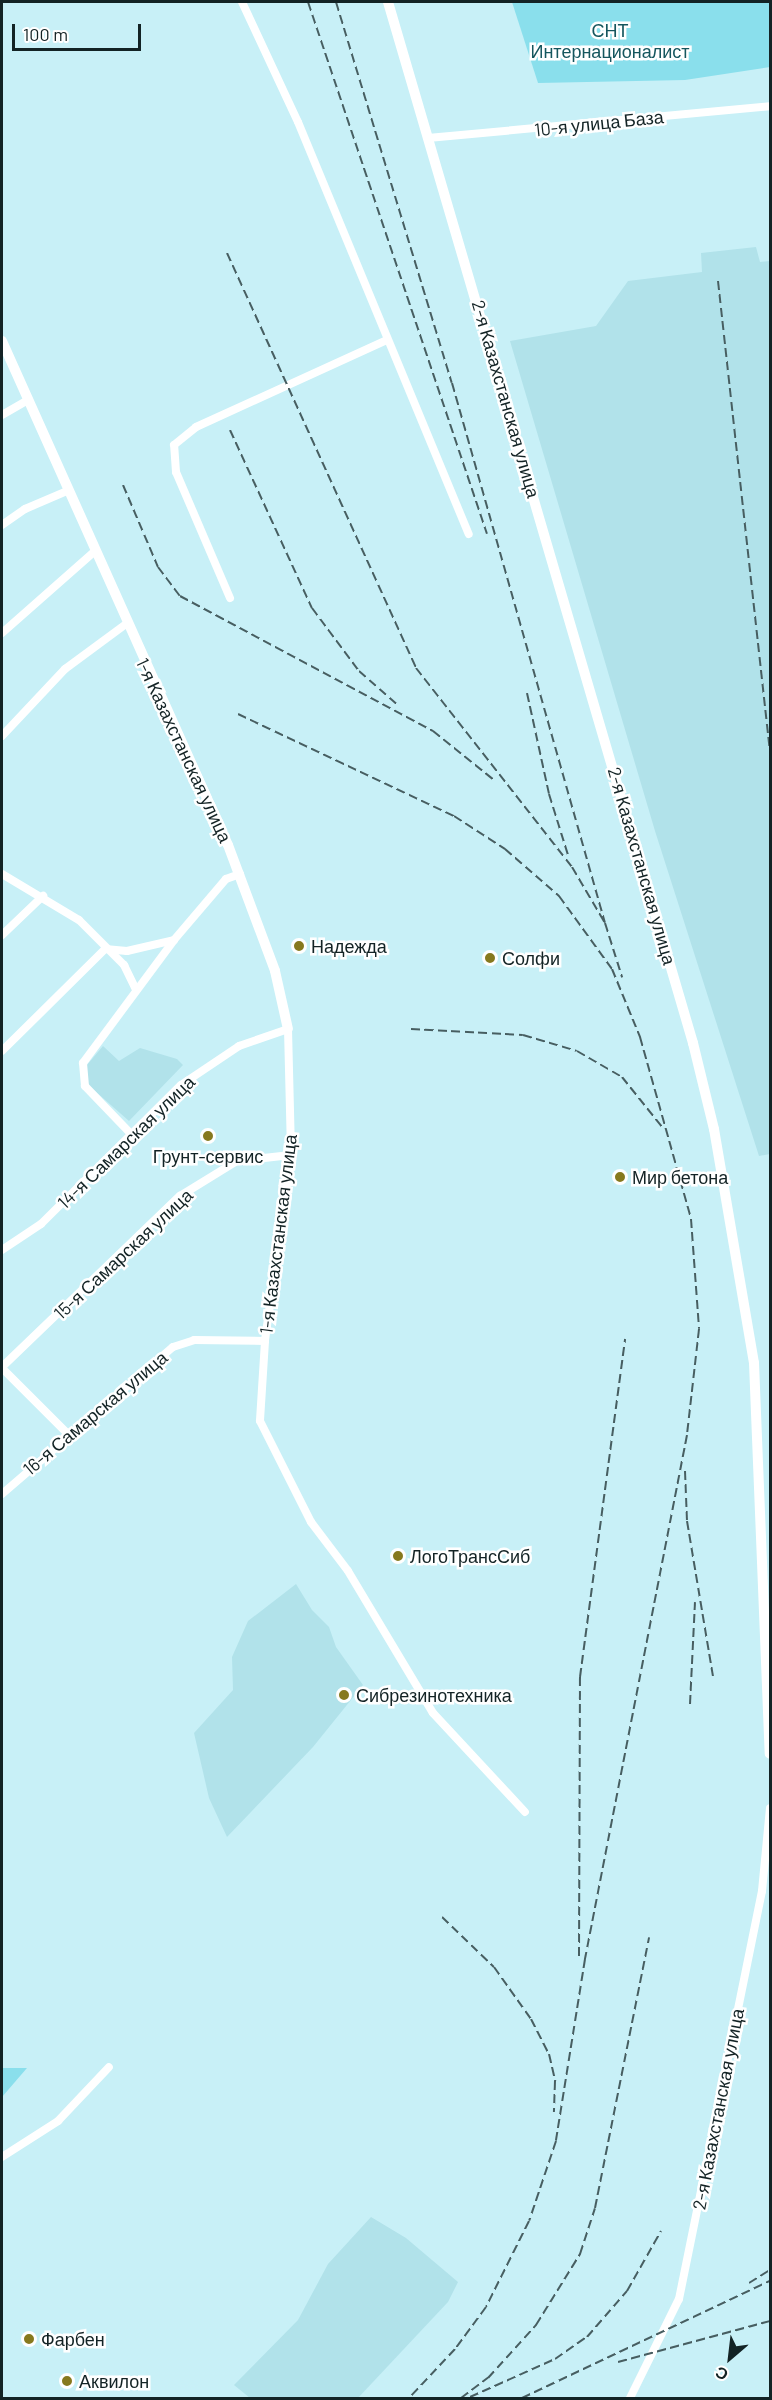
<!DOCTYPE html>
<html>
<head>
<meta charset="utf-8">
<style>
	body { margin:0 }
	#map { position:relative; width:772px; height:2400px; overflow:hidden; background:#c8f0f7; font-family:Barlow,sans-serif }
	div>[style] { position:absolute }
	.built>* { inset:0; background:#b1e2ea }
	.green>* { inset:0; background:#8adfec }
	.minor>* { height:8px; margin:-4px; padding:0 4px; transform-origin:4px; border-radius:4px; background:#fff }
	.tertiary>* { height:10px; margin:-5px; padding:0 5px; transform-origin:5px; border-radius:5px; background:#fff }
	.rail>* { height:2px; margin-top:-1px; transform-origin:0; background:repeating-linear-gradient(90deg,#475e61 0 9px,transparent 0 13.5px) }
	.dots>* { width:16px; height:16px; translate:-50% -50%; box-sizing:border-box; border:3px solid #fff; border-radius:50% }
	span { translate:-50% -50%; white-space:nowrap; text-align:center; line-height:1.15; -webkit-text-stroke:5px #fff; paint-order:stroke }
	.park-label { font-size:18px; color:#15565e }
	.street-label { font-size:18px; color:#132325 }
	.poi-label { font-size:18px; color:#132325 }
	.left { translate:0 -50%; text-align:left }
	.frame { position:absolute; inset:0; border:3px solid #132325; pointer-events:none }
	.north { position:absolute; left:700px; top:2328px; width:60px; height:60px; -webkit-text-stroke:4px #fff; paint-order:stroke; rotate:208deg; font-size:16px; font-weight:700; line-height:24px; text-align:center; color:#132325 }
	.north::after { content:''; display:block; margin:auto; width:21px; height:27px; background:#132325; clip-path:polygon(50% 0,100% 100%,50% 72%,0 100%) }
	.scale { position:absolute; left:12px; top:24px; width:129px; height:27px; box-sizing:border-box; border:3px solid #132325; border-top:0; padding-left:8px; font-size:18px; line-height:21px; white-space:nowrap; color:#132325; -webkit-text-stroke:4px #fff; paint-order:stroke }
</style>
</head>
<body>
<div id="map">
	<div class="built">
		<div style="clip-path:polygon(756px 247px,760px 262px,770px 261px,770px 1154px,759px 1156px,655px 831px,510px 341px,596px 326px,628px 281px,702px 272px,701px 253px)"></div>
		<div style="clip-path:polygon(103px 1046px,119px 1061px,140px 1048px,177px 1059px,183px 1065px,129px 1121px,87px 1084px,87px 1065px)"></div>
		<div style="clip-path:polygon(296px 1584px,312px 1610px,329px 1627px,336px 1647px,363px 1685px,313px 1747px,227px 1837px,209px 1798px,194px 1733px,233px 1690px,232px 1657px,248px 1621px)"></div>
		<div style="clip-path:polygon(371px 2217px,406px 2238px,458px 2282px,448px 2302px,358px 2398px,250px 2398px,234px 2385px,298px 2320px,328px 2264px)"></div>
	</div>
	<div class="green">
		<div style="clip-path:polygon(512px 2px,770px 2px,770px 67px,685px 80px,538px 83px)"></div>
		<div style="clip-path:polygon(2px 2068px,27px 2068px,2px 2097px)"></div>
	</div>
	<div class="minor">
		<div style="left:242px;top:2px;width:132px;rotate:65deg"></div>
		<div style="left:298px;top:122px;width:446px;rotate:67.5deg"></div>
		<div style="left:428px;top:138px;width:343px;rotate:-5.3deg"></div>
		<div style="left:2px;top:415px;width:30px;rotate:-30deg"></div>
		<div style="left:2px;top:525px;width:28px;rotate:-35deg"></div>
		<div style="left:25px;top:509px;width:46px;rotate:-23.2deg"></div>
		<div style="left:230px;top:598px;width:137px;rotate:-113.2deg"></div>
		<div style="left:176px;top:472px;width:27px;rotate:-94deg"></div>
		<div style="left:174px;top:445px;width:28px;rotate:-39deg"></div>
		<div style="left:196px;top:427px;width:210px;rotate:-24.5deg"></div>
		<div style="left:2px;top:633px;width:124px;rotate:-41.4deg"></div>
		<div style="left:2px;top:736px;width:92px;rotate:-46.8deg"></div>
		<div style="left:65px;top:669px;width:76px;rotate:-36.4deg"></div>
		<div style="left:2px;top:874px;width:90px;rotate:30.9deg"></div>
		<div style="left:79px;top:920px;width:64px;rotate:45deg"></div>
		<div style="left:124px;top:965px;width:28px;rotate:64deg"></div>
		<div style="left:2px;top:935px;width:57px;rotate:-43.6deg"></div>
		<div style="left:2px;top:1051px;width:145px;rotate:-44.7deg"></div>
		<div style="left:105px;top:949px;width:22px;rotate:5deg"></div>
		<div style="left:127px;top:951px;width:48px;rotate:-13.2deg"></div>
		<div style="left:132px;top:1135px;width:68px;rotate:-133.8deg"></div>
		<div style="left:85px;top:1086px;width:23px;rotate:-95deg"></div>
		<div style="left:83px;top:1063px;width:153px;rotate:-53.5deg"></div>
		<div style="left:174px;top:940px;width:80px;rotate:-49.6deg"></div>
		<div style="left:226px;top:879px;width:15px;rotate:-20deg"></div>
		<div style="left:2px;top:1250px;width:47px;rotate:-33.7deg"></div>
		<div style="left:41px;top:1224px;width:197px;rotate:-44.8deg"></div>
		<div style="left:181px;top:1085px;width:70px;rotate:-33.9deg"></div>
		<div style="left:239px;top:1046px;width:52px;rotate:-19.1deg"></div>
		<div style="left:288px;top:1029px;width:126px;rotate:88.6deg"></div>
		<div style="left:291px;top:1155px;width:188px;rotate:98deg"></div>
		<div style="left:265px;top:1341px;width:80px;rotate:93.6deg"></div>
		<div style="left:260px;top:1421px;width:113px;rotate:63.2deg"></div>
		<div style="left:311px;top:1522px;width:61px;rotate:52.9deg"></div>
		<div style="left:348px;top:1571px;width:165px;rotate:59.1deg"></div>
		<div style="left:433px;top:1713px;width:135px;rotate:47.1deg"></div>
		<div style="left:2px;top:1367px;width:247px;rotate:-43.9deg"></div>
		<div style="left:180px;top:1196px;width:67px;rotate:-31.6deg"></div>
		<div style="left:237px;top:1161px;width:54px;rotate:-6.3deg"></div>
		<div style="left:2px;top:1368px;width:92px;rotate:45deg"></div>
		<div style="left:2px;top:1494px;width:225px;rotate:-40.7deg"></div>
		<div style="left:173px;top:1347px;width:22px;rotate:-18deg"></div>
		<div style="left:194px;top:1340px;width:71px;rotate:0.8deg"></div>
		<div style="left:2px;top:2157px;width:67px;rotate:-32.7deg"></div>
		<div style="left:58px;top:2121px;width:74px;rotate:-46.6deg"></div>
		<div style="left:630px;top:2398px;width:110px;rotate:-63.7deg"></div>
		<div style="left:679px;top:2299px;width:416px;rotate:-78.5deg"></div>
		<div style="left:762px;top:1891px;width:83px;rotate:-84.5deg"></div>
	</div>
	<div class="tertiary">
		<div style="left:388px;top:2px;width:1085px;rotate:73.67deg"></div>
		<div style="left:693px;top:1043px;width:89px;rotate:76.3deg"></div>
		<div style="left:714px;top:1129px;width:237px;rotate:80.3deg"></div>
		<div style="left:754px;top:1363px;width:391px;rotate:87.7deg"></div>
		<div style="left:2px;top:341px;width:552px;rotate:65.85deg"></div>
		<div style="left:228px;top:845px;width:134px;rotate:69.5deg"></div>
		<div style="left:275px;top:971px;width:59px;rotate:77.4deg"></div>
	</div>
	<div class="rail">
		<div style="left:308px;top:2px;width:561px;rotate:71.4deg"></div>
		<div style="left:336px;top:2px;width:398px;rotate:73.1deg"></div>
		<div style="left:452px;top:383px;width:561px;rotate:74.18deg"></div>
		<div style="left:227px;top:253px;width:456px;rotate:65.5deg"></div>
		<div style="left:416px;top:668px;width:253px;rotate:51.9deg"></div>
		<div style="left:572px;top:867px;width:65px;rotate:59.5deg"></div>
		<div style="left:605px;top:923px;width:57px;rotate:72.5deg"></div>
		<div style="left:718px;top:281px;width:472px;rotate:83.7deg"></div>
		<div style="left:230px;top:430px;width:196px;rotate:65.3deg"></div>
		<div style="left:312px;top:608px;width:79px;rotate:53.3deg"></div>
		<div style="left:359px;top:671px;width:53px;rotate:41.2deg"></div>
		<div style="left:123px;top:485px;width:89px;rotate:66.9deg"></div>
		<div style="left:158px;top:567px;width:36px;rotate:53deg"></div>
		<div style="left:180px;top:596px;width:287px;rotate:28.1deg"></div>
		<div style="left:433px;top:731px;width:78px;rotate:38.8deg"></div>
		<div style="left:527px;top:693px;width:103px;rotate:77.7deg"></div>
		<div style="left:549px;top:794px;width:64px;rotate:72.7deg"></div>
		<div style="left:238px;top:714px;width:239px;rotate:25.3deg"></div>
		<div style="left:454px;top:816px;width:61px;rotate:32.9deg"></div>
		<div style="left:505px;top:849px;width:72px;rotate:41deg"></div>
		<div style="left:559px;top:896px;width:90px;rotate:54deg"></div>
		<div style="left:612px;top:969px;width:74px;rotate:67.6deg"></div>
		<div style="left:640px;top:1037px;width:189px;rotate:74.3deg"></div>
		<div style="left:691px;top:1219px;width:110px;rotate:85.8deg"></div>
		<div style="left:699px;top:1329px;width:107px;rotate:96.5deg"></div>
		<div style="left:687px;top:1435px;width:534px;rotate:101.02deg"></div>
		<div style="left:585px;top:1959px;width:184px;rotate:99.1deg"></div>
		<div style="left:556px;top:2141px;width:84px;rotate:108.6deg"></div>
		<div style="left:529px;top:2221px;width:96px;rotate:116.6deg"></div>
		<div style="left:486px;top:2307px;width:52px;rotate:126.4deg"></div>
		<div style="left:455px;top:2349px;width:67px;rotate:133.2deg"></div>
		<div style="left:411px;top:1029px;width:112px;rotate:3.1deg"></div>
		<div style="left:523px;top:1035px;width:56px;rotate:16.5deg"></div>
		<div style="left:577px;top:1051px;width:52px;rotate:30deg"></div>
		<div style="left:622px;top:1077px;width:64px;rotate:51.3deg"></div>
		<div style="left:685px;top:1471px;width:50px;rotate:87.7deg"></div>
		<div style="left:687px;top:1521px;width:158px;rotate:80.5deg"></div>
		<div style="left:690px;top:1704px;width:102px;rotate:-87.2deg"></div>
		<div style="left:442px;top:1917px;width:72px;rotate:43.9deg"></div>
		<div style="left:494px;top:1967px;width:64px;rotate:54.6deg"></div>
		<div style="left:531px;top:2019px;width:39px;rotate:63deg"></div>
		<div style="left:549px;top:2054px;width:28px;rotate:77deg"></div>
		<div style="left:555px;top:2081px;width:31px;rotate:92deg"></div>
		<div style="left:579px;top:1956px;width:279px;rotate:-89.8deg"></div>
		<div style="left:580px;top:1677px;width:341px;rotate:-82.4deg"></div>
		<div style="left:749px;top:2283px;width:25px;rotate:-32deg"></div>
		<div style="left:618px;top:2362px;width:157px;rotate:-15.1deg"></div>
		<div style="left:470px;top:2397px;width:93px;rotate:-24.1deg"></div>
		<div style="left:555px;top:2359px;width:39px;rotate:-35deg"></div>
		<div style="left:587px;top:2337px;width:61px;rotate:-49deg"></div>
		<div style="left:627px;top:2291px;width:69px;rotate:-60.5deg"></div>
		<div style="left:461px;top:2398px;width:34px;rotate:-37deg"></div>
		<div style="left:488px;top:2378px;width:72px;rotate:-47.8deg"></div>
		<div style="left:536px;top:2325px;width:84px;rotate:-58.2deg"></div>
		<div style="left:580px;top:2254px;width:48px;rotate:-71.9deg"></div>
		<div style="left:595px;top:2208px;width:276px;rotate:-78.7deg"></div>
		<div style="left:522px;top:2398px;width:274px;rotate:-25.3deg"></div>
	</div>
	<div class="dots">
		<div style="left:299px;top:946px;background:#86791e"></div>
		<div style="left:490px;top:958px;background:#86791e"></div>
		<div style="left:208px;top:1136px;background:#86791e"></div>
		<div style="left:620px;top:1177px;background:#86791e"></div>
		<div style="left:398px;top:1556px;background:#86791e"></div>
		<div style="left:344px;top:1695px;background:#86791e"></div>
		<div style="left:29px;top:2339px;background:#86791e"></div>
		<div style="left:67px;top:2381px;background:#86791e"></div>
	</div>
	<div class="park-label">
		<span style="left:610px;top:41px">СНТ<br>Интернационалист</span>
	</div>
	<div class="street-label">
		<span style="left:599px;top:123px;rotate:-6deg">10-я улица База</span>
		<span style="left:506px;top:399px;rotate:74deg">2-я Казахстанская улица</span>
		<span style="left:184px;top:750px;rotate:65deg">1-я Казахстанская улица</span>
		<span style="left:642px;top:866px;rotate:74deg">2-я Казахстанская улица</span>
		<span style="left:126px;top:1142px;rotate:-44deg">14-я Самарская улица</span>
		<span style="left:278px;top:1234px;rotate:-83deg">1-я Казахстанская улица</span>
		<span style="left:123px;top:1254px;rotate:-43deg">15-я Самарская улица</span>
		<span style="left:95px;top:1413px;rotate:-40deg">16-я Самарская улица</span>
		<span style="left:718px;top:2109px;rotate:-79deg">2-я Казахстанская улица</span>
	</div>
	<div class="poi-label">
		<span class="left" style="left:311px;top:946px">Надежда</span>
		<span class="left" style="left:502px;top:958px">Солфи</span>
		<span style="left:208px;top:1156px">Грунт-сервис</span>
		<span class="left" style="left:632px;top:1177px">Мир бетона</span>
		<span class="left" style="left:410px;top:1556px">ЛогоТрансСиб</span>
		<span class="left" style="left:356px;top:1695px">Сибрезинотехника</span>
		<span class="left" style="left:41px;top:2339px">Фарбен</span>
		<span class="left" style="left:79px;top:2381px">Аквилон</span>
	</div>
	<div class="frame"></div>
	<div class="north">С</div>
	<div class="scale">100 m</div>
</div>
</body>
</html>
